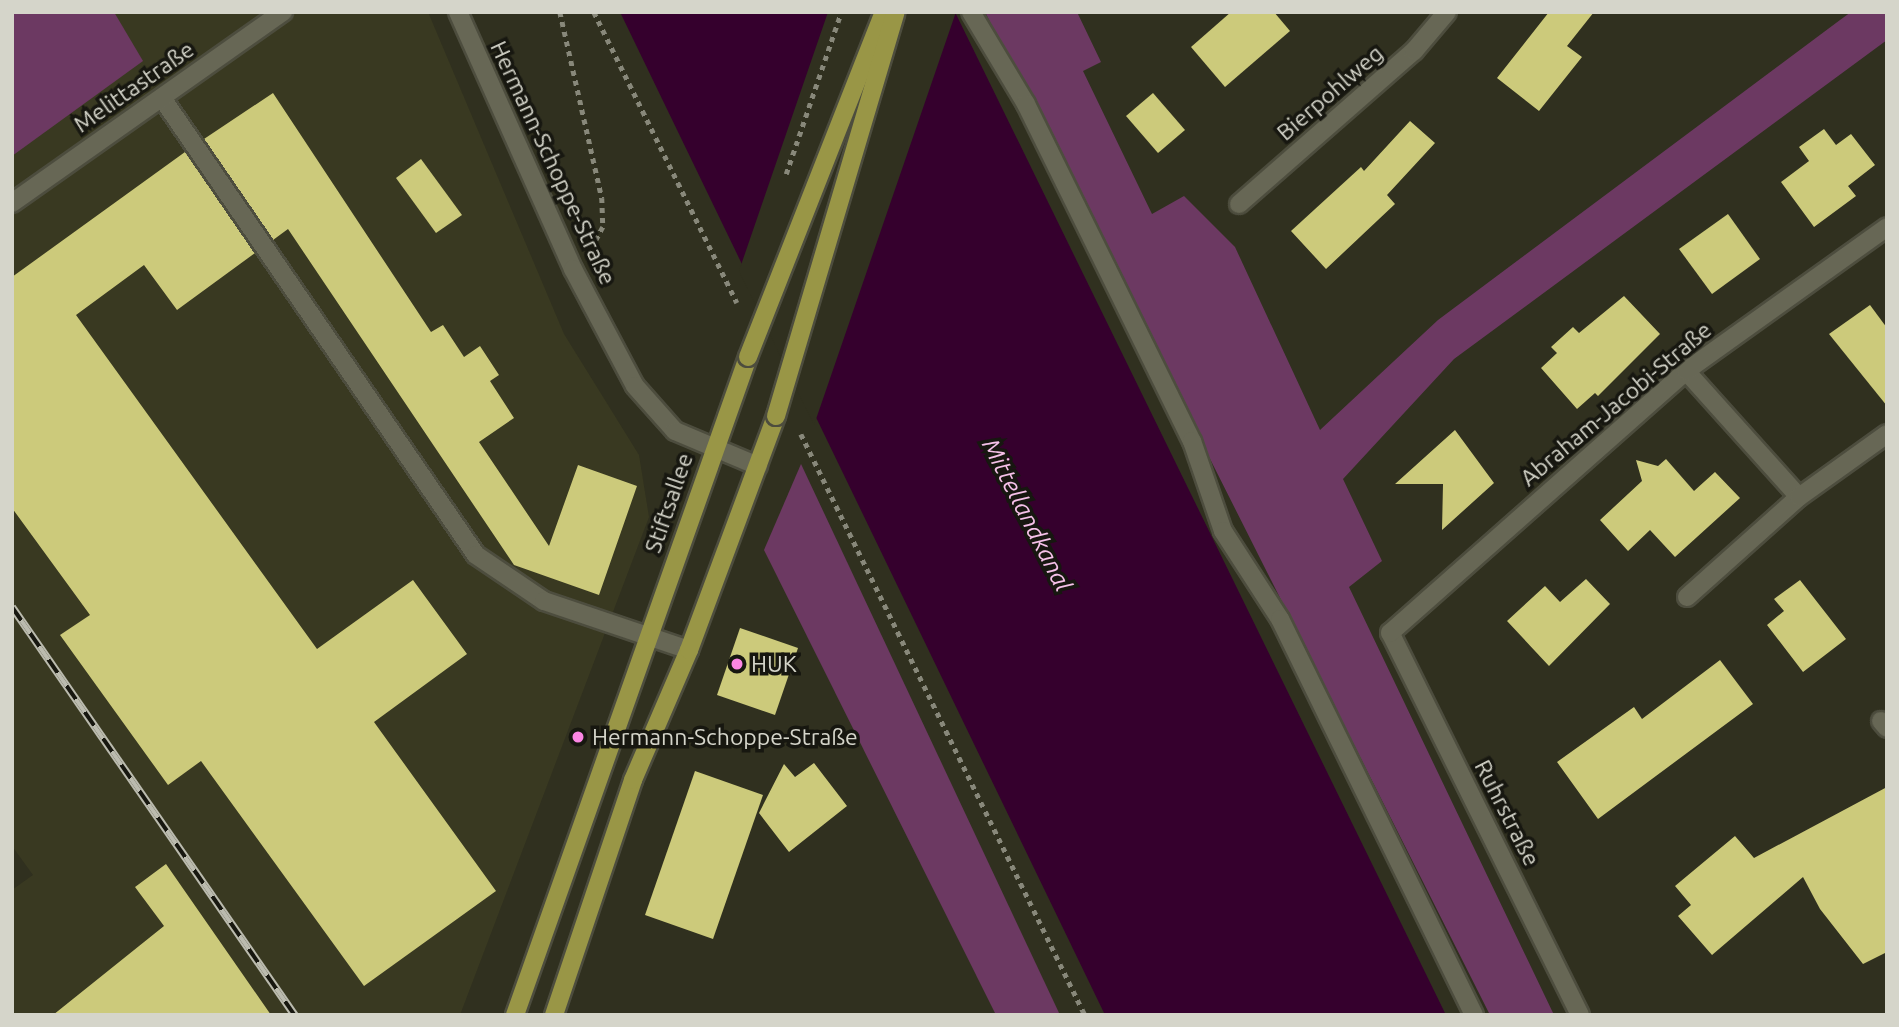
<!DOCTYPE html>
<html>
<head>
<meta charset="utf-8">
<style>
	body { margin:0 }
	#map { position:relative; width:1899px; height:1027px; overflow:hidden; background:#30301f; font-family:Ubuntu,sans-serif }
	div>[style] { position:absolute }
	.built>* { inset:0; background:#393921 }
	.green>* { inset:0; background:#6c3962 }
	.water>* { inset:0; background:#35002d }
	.pier>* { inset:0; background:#30301f }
	.building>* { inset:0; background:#ccca7b }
	.path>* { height:4.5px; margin-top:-2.25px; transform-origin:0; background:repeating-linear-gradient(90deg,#88887a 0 5px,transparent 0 10px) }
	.roads { filter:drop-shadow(2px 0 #4d4d3e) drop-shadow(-2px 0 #4d4d3e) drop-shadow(0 2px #4d4d3e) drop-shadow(0 -2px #4d4d3e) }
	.minor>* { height:18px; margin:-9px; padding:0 9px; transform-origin:9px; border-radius:9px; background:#676755 }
	.major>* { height:18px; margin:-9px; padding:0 9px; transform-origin:9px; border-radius:9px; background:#999646 }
	.rail>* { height:8px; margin-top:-4px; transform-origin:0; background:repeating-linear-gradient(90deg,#171710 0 16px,#bbbbaf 0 32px); box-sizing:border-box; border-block:2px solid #bbbbaf }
	.path-bridge>* { height:4.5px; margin-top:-2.25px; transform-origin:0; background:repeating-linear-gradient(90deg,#88887a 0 5px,transparent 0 10px) }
	.bridges { filter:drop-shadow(2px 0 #4d4d3e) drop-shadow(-2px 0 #4d4d3e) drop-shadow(0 2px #4d4d3e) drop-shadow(0 -2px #4d4d3e) }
	.major-bridge>* { height:18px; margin:-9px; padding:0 9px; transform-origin:9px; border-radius:9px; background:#999646 }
	.dots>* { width:19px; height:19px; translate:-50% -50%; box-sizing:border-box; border:4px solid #171710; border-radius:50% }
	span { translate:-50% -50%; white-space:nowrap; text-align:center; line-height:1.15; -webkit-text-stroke:7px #171710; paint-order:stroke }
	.street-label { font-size:23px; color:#d5d5ca }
	.poi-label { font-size:23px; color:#d5d5ca }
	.left { translate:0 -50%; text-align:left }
	.water-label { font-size:24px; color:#f6c1e9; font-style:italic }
	.frame { position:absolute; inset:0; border:14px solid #d5d5ca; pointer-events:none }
</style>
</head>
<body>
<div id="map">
	<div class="built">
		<div style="clip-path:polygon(12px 12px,428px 12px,564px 334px,639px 455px,649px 517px,460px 1015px,12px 1015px,12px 890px,33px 875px,12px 846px)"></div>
	</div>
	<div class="green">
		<div style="clip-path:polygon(12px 12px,114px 12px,143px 61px,12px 156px)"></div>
		<div style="clip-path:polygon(985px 12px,1077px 12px,1101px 62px,1083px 71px,1152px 214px,1184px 196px,1235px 247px,1320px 430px,1438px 320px,1840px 20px,1851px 12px,1887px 12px,1887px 40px,1454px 359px,1343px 479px,1382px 561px,1349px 587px,1554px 1015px,1490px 1015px)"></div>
		<div style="clip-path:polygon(801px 464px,1060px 1015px,996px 1015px,764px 550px)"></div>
	</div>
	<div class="water">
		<div style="clip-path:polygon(620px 12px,955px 12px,1446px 1015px,1105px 1015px)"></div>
	</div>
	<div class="pier">
		<div style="clip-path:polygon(828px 12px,956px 12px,814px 425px,739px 271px)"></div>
	</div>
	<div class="building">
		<div style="clip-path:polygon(1231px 12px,1274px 12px,1290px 31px,1225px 87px,1191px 47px)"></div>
		<div style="clip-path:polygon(1549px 12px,1594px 12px,1567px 46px,1582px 57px,1539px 111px,1497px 78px)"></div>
		<div style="clip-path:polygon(273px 93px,431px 332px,443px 325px,464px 357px,480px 346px,499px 375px,490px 381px,514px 418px,479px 442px,549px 546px,578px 465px,637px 486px,599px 595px,514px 565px,288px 229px,273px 240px,204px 139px)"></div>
		<div style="clip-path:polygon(1153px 93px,1185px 130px,1158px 153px,1126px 116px)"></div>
		<div style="clip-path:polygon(1410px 121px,1435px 143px,1387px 195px,1395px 204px,1326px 269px,1291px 231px,1361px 167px,1364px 171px)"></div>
		<div style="clip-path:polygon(1824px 129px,1836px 145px,1851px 134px,1875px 165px,1848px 186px,1856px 196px,1814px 227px,1781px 182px,1809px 161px,1799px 147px)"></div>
		<div style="clip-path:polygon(185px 152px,255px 253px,177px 310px,144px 265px,76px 315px,317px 649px,413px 580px,467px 654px,374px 722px,496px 891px,364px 986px,201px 761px,168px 785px,60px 635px,90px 615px,12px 508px,12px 277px)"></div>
		<div style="clip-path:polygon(421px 159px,462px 215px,436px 233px,396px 178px)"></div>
		<div style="clip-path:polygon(1728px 214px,1760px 259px,1712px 294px,1679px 249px)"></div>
		<div style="clip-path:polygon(1624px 296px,1660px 334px,1598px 396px,1595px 393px,1577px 409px,1541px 368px,1557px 353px,1551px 347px,1573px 327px,1579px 333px)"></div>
		<div style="clip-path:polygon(1870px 305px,1887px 328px,1887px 406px,1829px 334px)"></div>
		<div style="clip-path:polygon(1455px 430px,1494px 483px,1442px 530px,1443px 484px,1395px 484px)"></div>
		<div style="clip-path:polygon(1666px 459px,1694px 491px,1715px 472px,1740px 498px,1675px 557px,1650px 530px,1628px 551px,1600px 520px,1642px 481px,1636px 460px,1658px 466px)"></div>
		<div style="clip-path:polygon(1586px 579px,1610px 604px,1549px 666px,1507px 621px,1545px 586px,1560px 602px)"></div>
		<div style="clip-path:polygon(1800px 580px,1846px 639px,1803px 672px,1767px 625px,1784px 611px,1774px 599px)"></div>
		<div style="clip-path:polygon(740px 628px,798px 648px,775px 715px,717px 695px)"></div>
		<div style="clip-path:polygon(1720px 660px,1753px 704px,1598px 819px,1557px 762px,1634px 707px,1642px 719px)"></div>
		<div style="clip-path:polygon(814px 763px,847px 806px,789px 852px,759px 813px,784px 764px,795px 777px)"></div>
		<div style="clip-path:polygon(695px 771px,763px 795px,713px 939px,645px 915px)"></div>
		<div style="clip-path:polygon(1887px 787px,1887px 952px,1863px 964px,1820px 909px,1803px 877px,1712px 955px,1678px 916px,1691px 905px,1675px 886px,1735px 836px,1754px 858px)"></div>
		<div style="clip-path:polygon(166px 864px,271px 1015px,53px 1015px,164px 926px,135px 887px)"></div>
	</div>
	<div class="path">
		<div style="left:560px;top:12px;width:191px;rotate:77.3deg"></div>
		<div style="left:602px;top:198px;width:29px;rotate:88deg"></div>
		<div style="left:603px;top:227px;width:19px;rotate:118deg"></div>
		<div style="left:594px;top:12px;width:324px;rotate:63.8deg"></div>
		<div style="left:801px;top:434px;width:647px;rotate:63.95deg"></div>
	</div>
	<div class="roads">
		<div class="minor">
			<div style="left:458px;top:12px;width:282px;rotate:65.9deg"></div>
			<div style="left:573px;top:269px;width:132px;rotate:62.1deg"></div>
			<div style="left:635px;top:386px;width:60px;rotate:48.4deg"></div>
			<div style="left:675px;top:431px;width:90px;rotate:22.9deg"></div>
			<div style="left:971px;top:12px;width:107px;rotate:59.1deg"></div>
			<div style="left:1026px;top:104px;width:376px;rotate:63.8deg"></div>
			<div style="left:1192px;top:441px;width:95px;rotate:71deg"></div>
			<div style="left:1223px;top:531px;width:105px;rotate:57.1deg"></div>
			<div style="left:1280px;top:619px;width:441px;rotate:63.9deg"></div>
			<div style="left:162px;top:98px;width:554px;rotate:55.51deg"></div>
			<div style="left:476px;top:555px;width:82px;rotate:34.1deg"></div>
			<div style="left:544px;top:601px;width:153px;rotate:18.7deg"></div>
			<div style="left:12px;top:203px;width:332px;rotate:-35.2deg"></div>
			<div style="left:1239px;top:204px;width:232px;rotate:-41.2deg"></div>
			<div style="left:1414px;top:51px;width:51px;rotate:-49.8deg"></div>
			<div style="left:1686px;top:371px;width:169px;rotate:48.1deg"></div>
			<div style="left:1687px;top:597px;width:150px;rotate:-41.8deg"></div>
			<div style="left:1799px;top:497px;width:108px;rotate:-35.6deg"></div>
			<div style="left:1881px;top:721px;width:9px;rotate:49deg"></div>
			<div style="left:1580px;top:1015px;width:427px;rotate:-116.4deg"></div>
			<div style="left:1390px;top:633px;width:395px;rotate:-41.5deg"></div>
			<div style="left:1686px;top:371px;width:247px;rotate:-35.6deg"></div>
		</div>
		<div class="major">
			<div style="left:515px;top:1015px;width:698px;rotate:-70.5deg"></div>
			<div style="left:554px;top:1015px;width:248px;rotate:-71.4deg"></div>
			<div style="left:633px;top:780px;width:142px;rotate:-66.7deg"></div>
			<div style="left:689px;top:650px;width:250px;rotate:-69.6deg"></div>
		</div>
	</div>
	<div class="rail">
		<div style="left:12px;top:607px;width:497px;rotate:55.3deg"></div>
	</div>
	<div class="path-bridge">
		<div style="left:786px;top:174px;width:171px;rotate:-71.2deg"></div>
	</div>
	<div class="bridges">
		<div class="major-bridge">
			<div style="left:748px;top:357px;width:371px;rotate:-68.5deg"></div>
			<div style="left:776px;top:416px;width:421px;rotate:-73.5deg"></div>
		</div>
	</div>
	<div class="dots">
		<div style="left:737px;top:664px;background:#fc86e4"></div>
		<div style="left:578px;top:737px;background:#fc86e4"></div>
	</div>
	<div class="street-label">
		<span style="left:134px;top:87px;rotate:-35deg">Melittastraße</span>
		<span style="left:1330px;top:93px;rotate:-41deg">Bierpohlweg</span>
		<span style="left:553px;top:163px;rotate:65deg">Hermann-Schoppe-Straße</span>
		<span style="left:1616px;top:404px;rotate:-40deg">Abraham-Jacobi-Straße</span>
		<span style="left:669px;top:503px;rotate:-71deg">Stiftsallee</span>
		<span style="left:1507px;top:813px;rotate:63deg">Ruhrstraße</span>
	</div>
	<div class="poi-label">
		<span class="left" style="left:751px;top:664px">HUK</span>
		<span class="left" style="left:592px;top:737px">Hermann-Schoppe-Straße</span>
	</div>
	<div class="water-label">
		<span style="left:1027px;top:515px;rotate:63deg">Mittellandkanal</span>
	</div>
	<div class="frame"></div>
</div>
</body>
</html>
